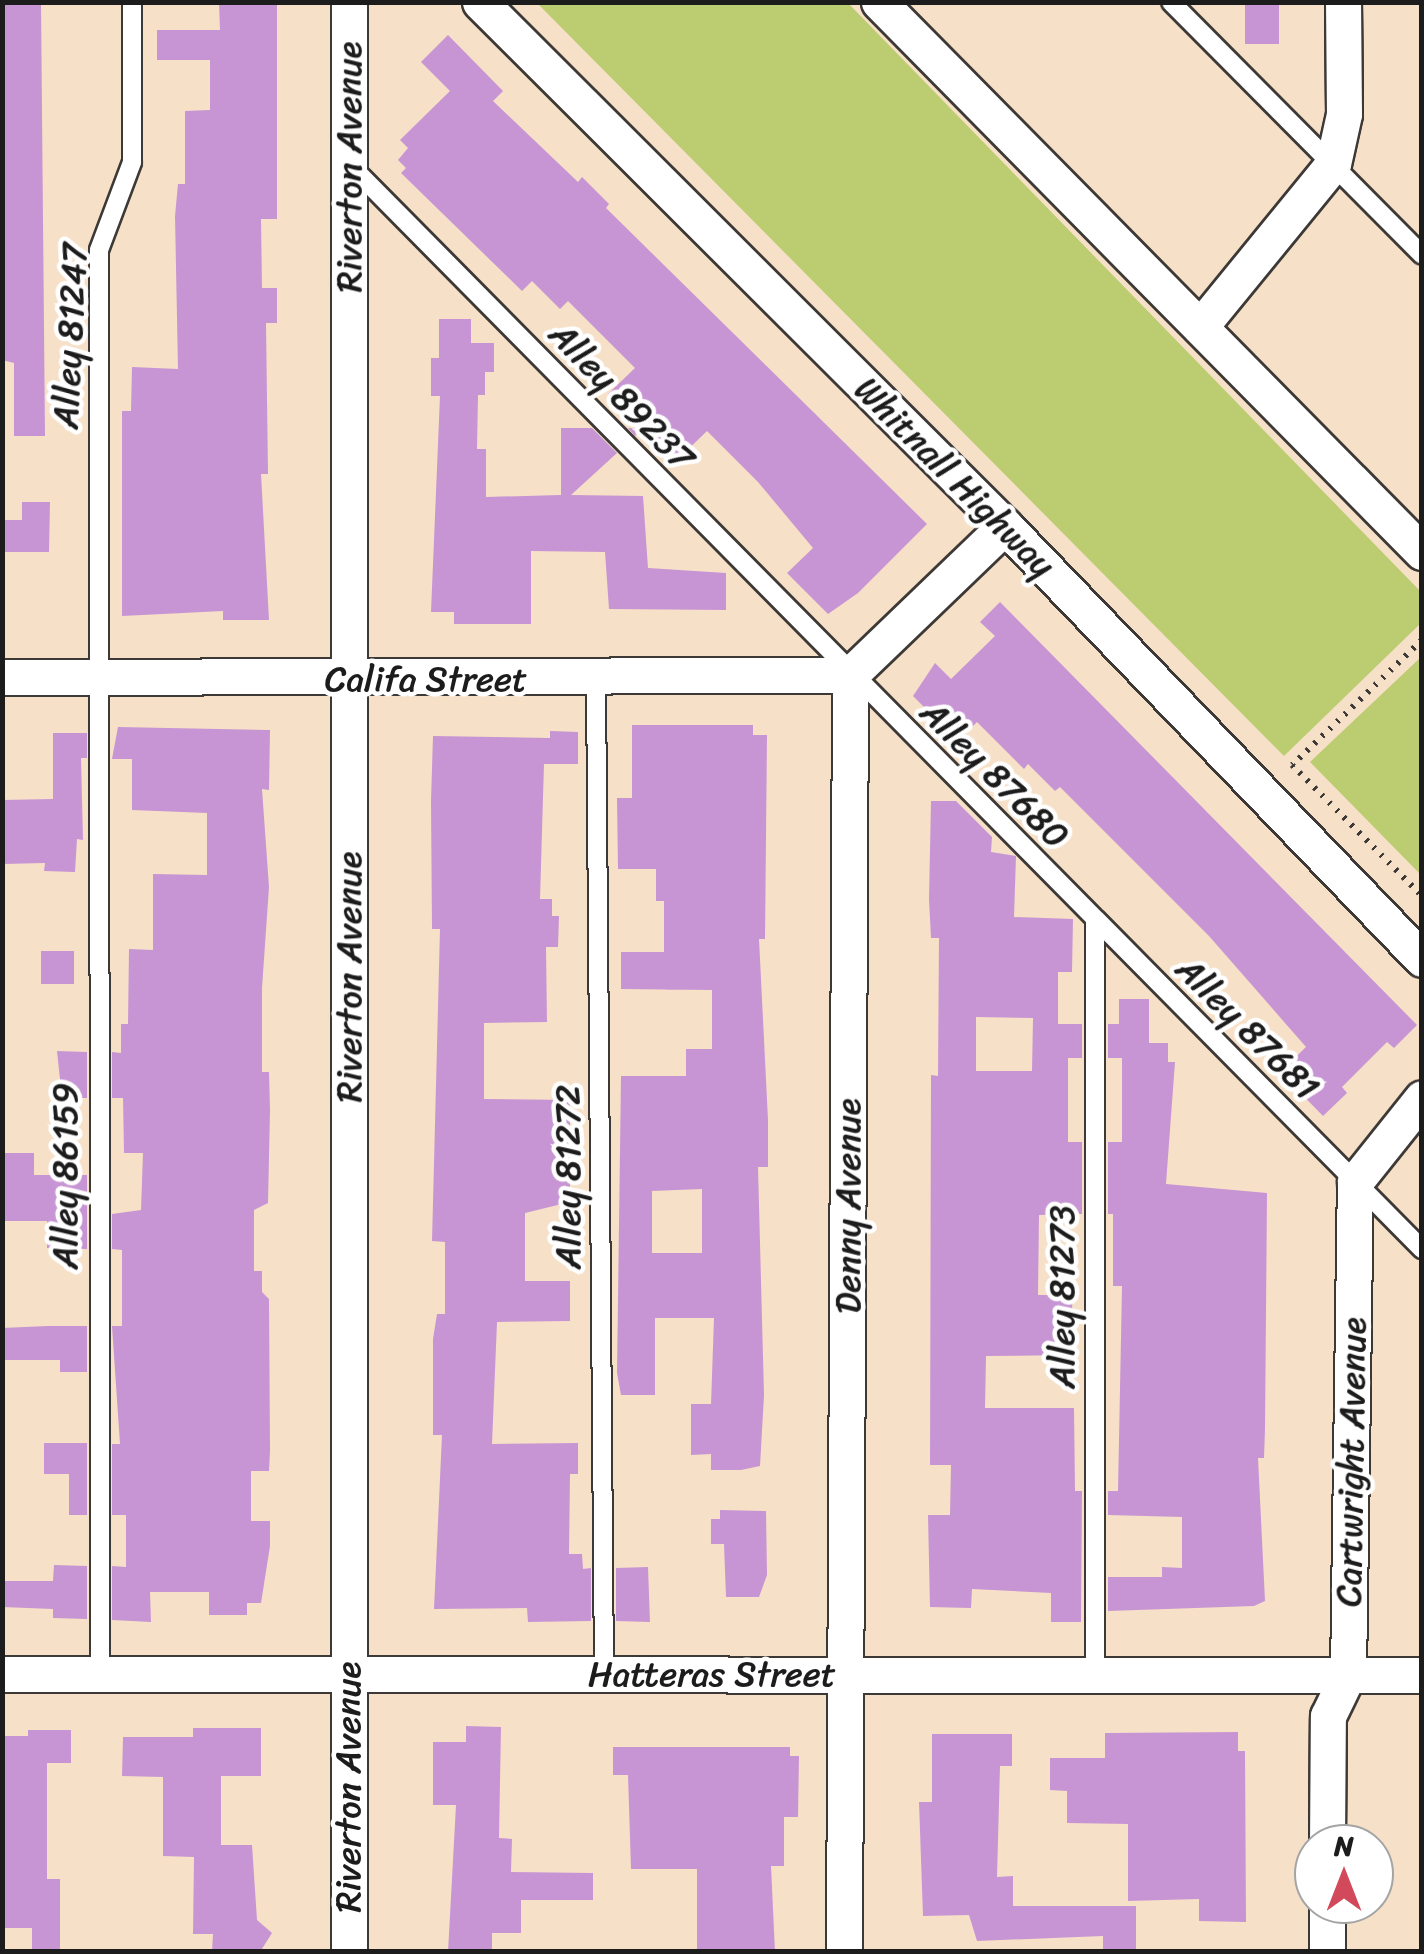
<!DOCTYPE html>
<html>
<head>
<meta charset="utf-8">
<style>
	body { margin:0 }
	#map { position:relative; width:1424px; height:1954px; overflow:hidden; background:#f6e0c8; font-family:Sriracha,sans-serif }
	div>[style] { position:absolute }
	.green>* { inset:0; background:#bbcd70 }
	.building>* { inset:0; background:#c795d3 }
	.path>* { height:6px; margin-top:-3px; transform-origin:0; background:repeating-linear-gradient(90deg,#3d3936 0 2.5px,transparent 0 10.5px) }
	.roads { filter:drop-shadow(2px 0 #3d3936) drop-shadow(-2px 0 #3d3936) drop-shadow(0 2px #3d3936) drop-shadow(0 -2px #3d3936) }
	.service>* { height:18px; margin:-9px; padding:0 9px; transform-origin:9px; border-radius:9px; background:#fff }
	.minor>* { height:35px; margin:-17.5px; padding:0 17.5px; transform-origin:17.5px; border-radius:17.5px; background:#fff }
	span { translate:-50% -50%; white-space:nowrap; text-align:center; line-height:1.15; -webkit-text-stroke:9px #fff; paint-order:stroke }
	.street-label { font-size:35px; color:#1c1c1c }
	.frame { position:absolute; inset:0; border:5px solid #1c1c1c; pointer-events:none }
	.north { position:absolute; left:1294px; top:1824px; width:100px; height:100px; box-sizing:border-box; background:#fff; border:2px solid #a4a4a4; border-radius:50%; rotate:0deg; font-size:28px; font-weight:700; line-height:40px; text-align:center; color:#1c1c1c }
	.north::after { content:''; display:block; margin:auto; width:35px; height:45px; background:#d1495b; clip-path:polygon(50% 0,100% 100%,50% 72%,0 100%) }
</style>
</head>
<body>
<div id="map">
	<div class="green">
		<div style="clip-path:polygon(537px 3px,848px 3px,1421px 592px,1421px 623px,1284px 756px)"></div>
		<div style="clip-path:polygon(1421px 657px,1421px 875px,1310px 762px)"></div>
	</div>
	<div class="building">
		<div style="clip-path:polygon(2px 2px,41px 2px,45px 436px,14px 436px,14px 363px,2px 360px)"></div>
		<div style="clip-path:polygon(219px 2px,277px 2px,277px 219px,261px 219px,262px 288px,277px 288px,277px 323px,266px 323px,268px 474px,261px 474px,269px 620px,223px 620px,223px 611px,122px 616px,122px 411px,131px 411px,132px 367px,178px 369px,175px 216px,178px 184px,185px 184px,185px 111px,210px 110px,210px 60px,157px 60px,157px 30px,220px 30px)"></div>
		<div style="clip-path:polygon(1245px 2px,1279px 2px,1279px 44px,1245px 44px)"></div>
		<div style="clip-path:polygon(448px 35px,503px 91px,493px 101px,578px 182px,582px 177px,609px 204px,606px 208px,927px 524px,858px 593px,828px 614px,787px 573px,813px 548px,758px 482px,707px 431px,673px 464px,640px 431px,635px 436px,628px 428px,642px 428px,608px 394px,635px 368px,568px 301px,560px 309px,532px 281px,522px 291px,401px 173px,406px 168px,398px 160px,408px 148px,400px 140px,450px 91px,421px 62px)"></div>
		<div style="clip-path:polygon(439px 319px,471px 319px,471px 343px,494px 343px,494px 372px,485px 372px,485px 395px,478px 395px,477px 449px,486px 449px,486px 497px,561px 495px,561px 428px,592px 428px,617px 453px,571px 495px,643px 496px,648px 568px,726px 573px,726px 610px,609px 609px,605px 552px,531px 551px,531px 624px,454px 624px,454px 612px,431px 612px,440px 396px,431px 396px,431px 358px,439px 358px)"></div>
		<div style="clip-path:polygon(22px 502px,50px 502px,49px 552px,2px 552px,2px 520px,22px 520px)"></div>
		<div style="clip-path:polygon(1000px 602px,1417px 1025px,1394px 1048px,1387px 1042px,1342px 1087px,1347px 1093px,1323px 1116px,1280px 1072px,1306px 1047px,1209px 936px,1060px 787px,1055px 791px,1028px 764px,1024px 769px,977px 722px,958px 741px,913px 696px,935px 663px,951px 679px,995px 636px,980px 622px)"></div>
		<div style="clip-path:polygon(evenodd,632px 725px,753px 725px,753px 735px,767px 735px,765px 939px,759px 939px,768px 1120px,768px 1167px,758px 1167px,764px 1395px,760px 1466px,741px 1470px,711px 1470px,711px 1454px,691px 1455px,691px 1404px,711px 1404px,714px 1318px,655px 1318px,655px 1395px,621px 1395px,617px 1373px,621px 1076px,686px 1076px,686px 1049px,712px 1049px,712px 990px,621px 989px,621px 952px,664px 952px,664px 901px,656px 901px,656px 869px,618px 869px,617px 798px,632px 798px,632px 725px,702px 1189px,702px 1253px,652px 1253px,652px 1191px,702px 1189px)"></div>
		<div style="clip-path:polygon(118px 727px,270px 730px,269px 790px,262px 789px,269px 887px,262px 988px,262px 1072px,269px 1072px,270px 1110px,268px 1203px,254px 1210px,254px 1271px,262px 1271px,262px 1292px,269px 1299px,270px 1451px,269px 1471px,251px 1471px,251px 1521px,270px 1521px,270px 1546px,261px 1603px,247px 1603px,247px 1615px,209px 1615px,209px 1592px,150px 1592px,151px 1622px,112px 1620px,112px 1566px,126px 1567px,126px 1515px,112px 1515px,112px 1444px,120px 1444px,112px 1326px,122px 1326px,122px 1250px,112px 1249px,112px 1214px,141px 1210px,143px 1153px,124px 1153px,123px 1098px,112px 1098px,112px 1052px,121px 1053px,121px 1024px,128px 1024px,129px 949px,153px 950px,153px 874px,207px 875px,207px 813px,132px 810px,132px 759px,112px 759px)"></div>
		<div style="clip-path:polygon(550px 731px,578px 732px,578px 764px,544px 764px,540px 899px,552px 899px,552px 916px,559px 916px,558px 947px,546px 947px,547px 1022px,484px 1023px,484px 1099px,570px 1100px,570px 1202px,525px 1213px,525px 1281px,570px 1281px,570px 1321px,497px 1322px,492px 1444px,578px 1443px,578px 1474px,570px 1474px,569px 1554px,582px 1554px,583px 1569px,591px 1568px,591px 1621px,528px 1622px,527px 1608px,434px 1609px,442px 1435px,433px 1435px,433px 1339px,437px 1314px,445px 1314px,445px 1242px,432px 1241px,440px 929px,432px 929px,431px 801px,433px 736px,550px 738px)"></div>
		<div style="clip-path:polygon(53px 733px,87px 733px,87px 758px,81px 758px,83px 840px,77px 839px,75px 872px,44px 871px,45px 863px,2px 864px,2px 800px,53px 799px)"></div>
		<div style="clip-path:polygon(evenodd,931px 801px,956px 801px,992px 837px,991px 852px,1016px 856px,1014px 917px,1073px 919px,1072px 972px,1058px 972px,1058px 1024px,1082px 1024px,1082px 1058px,1068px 1058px,1068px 1142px,1082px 1142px,1082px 1214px,1039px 1215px,1038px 1295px,1072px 1295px,1073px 1355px,986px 1356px,985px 1408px,1074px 1408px,1075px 1491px,1082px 1491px,1081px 1622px,1051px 1622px,1051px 1593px,972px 1589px,971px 1608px,930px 1607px,928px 1515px,950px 1515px,951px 1465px,930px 1465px,931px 1075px,938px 1076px,939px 938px,931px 938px,929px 899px,931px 801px,976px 1017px,1033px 1018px,1032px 1071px,976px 1071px,976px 1017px)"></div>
		<div style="clip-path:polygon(41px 951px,74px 951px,74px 984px,41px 984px)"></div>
		<div style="clip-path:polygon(1119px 999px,1149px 999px,1149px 1043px,1168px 1043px,1168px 1062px,1175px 1062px,1166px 1184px,1267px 1193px,1265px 1429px,1264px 1458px,1258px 1458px,1265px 1601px,1254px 1606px,1108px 1611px,1108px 1577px,1162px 1577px,1162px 1567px,1182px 1568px,1182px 1517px,1108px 1515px,1108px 1491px,1118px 1491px,1122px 1286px,1113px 1286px,1113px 1214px,1108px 1214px,1108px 1142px,1122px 1142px,1122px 1058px,1108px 1058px,1108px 1024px,1119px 1024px)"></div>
		<div style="clip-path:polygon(57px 1051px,87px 1052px,87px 1098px,62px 1098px)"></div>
		<div style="clip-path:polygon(2px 1153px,34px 1153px,34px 1175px,87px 1175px,87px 1249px,47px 1248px,47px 1221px,2px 1221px)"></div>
		<div style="clip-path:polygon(48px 1326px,87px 1326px,87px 1372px,60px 1372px,60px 1360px,2px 1360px,2px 1328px)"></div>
		<div style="clip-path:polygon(44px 1443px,87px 1443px,87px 1515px,69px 1515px,69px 1474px,44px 1474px)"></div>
		<div style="clip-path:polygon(720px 1510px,766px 1511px,767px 1575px,759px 1597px,726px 1597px,724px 1544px,711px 1544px,711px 1519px,720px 1519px)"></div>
		<div style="clip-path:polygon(54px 1565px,87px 1566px,87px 1619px,53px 1618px,53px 1609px,2px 1607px,2px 1581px,53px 1581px)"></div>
		<div style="clip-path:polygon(648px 1567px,650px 1622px,616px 1621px,616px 1568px)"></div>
		<div style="clip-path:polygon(466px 1726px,501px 1727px,499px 1838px,512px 1839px,511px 1872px,593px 1873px,593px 1900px,521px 1900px,521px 1933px,492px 1933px,492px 1952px,448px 1952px,456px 1805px,433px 1805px,433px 1742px,466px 1742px)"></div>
		<div style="clip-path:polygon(193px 1728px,261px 1728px,261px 1776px,221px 1776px,221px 1845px,252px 1845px,257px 1920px,272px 1933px,260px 1952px,212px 1952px,213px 1934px,193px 1934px,194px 1857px,163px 1856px,163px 1777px,122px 1776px,123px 1737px,193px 1737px)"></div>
		<div style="clip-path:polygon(28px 1730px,71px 1730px,71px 1763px,47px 1763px,47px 1879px,60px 1879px,60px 1952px,32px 1952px,32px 1928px,2px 1928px,2px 1736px,28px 1736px)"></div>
		<div style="clip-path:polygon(1238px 1732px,1238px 1751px,1245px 1751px,1246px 1922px,1199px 1921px,1199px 1899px,1128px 1901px,1128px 1824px,1067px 1823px,1067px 1791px,1050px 1790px,1050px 1758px,1105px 1758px,1105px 1733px)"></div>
		<div style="clip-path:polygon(932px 1734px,1012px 1734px,1012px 1766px,1000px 1766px,997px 1877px,1013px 1876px,1013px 1906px,1136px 1906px,1136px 1952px,1103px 1952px,1103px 1936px,977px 1941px,969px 1915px,923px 1916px,919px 1802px,932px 1802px)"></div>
		<div style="clip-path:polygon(613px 1747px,790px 1747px,790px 1756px,799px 1756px,798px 1817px,784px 1817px,784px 1866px,771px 1866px,775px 1952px,697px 1951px,697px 1869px,631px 1869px,628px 1775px,613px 1775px)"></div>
	</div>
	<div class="path">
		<div style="left:1422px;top:640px;width:180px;rotate:136.1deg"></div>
		<div style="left:1292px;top:765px;width:185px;rotate:45.2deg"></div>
	</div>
	<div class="roads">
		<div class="service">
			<div style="left:1171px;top:2px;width:356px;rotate:45.2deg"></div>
			<div style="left:352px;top:167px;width:1522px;rotate:45.32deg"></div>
			<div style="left:596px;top:680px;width:994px;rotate:89.54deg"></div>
			<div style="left:100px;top:1674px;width:1424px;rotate:-90.04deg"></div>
			<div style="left:99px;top:250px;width:94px;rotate:-69.4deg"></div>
			<div style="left:132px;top:162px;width:160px;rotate:-90deg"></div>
			<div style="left:1095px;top:1674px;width:755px;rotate:-90deg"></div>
		</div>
		<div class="minor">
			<div style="left:480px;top:2px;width:742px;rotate:44.95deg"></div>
			<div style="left:1005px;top:526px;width:601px;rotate:46.08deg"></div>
			<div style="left:879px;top:2px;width:773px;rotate:45.37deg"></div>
			<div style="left:1200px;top:327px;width:210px;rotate:-50.8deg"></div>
			<div style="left:1333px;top:164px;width:51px;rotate:-77.6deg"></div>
			<div style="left:1344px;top:114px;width:112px;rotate:-90.5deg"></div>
			<div style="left:2px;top:677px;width:848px;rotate:-0.14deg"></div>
			<div style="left:2px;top:1674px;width:1420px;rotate:0.04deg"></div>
			<div style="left:1327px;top:1844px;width:128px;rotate:-89.6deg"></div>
			<div style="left:1328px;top:1716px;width:46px;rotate:-64deg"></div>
			<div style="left:1348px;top:1675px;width:493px;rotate:-89.2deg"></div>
			<div style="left:1355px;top:1182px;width:107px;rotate:-51.4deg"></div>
			<div style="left:349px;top:1952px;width:1950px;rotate:-90deg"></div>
			<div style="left:844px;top:1952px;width:1277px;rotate:-89.73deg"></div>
			<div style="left:850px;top:675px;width:215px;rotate:-43.9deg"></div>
			<div style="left:1327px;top:1952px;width:48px;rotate:-90deg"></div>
		</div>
	</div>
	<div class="street-label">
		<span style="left:349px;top:167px;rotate:-90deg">Riverton Avenue</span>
		<span style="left:70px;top:336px;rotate:-87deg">Alley 81247</span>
		<span style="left:622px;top:396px;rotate:46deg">Alley 89237</span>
		<span style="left:955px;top:477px;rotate:45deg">Whitnall Highway</span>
		<span style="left:426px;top:679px">Califa Street</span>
		<span style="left:995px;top:774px;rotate:45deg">Alley 87680</span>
		<span style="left:349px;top:977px;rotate:-90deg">Riverton Avenue</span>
		<span style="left:1248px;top:1028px;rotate:45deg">Alley 87681</span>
		<span style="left:65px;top:1176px;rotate:-90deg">Alley 86159</span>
		<span style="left:568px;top:1177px;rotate:-90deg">Alley 81272</span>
		<span style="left:848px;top:1206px;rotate:-90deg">Denny Avenue</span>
		<span style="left:1062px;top:1297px;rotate:-90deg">Alley 81273</span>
		<span style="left:1351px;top:1462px;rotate:-89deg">Cartwright Avenue</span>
		<span style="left:712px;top:1674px">Hatteras Street</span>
		<span style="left:348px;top:1787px;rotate:-90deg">Riverton Avenue</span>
	</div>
	<div class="frame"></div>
	<div class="north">N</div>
</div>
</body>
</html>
